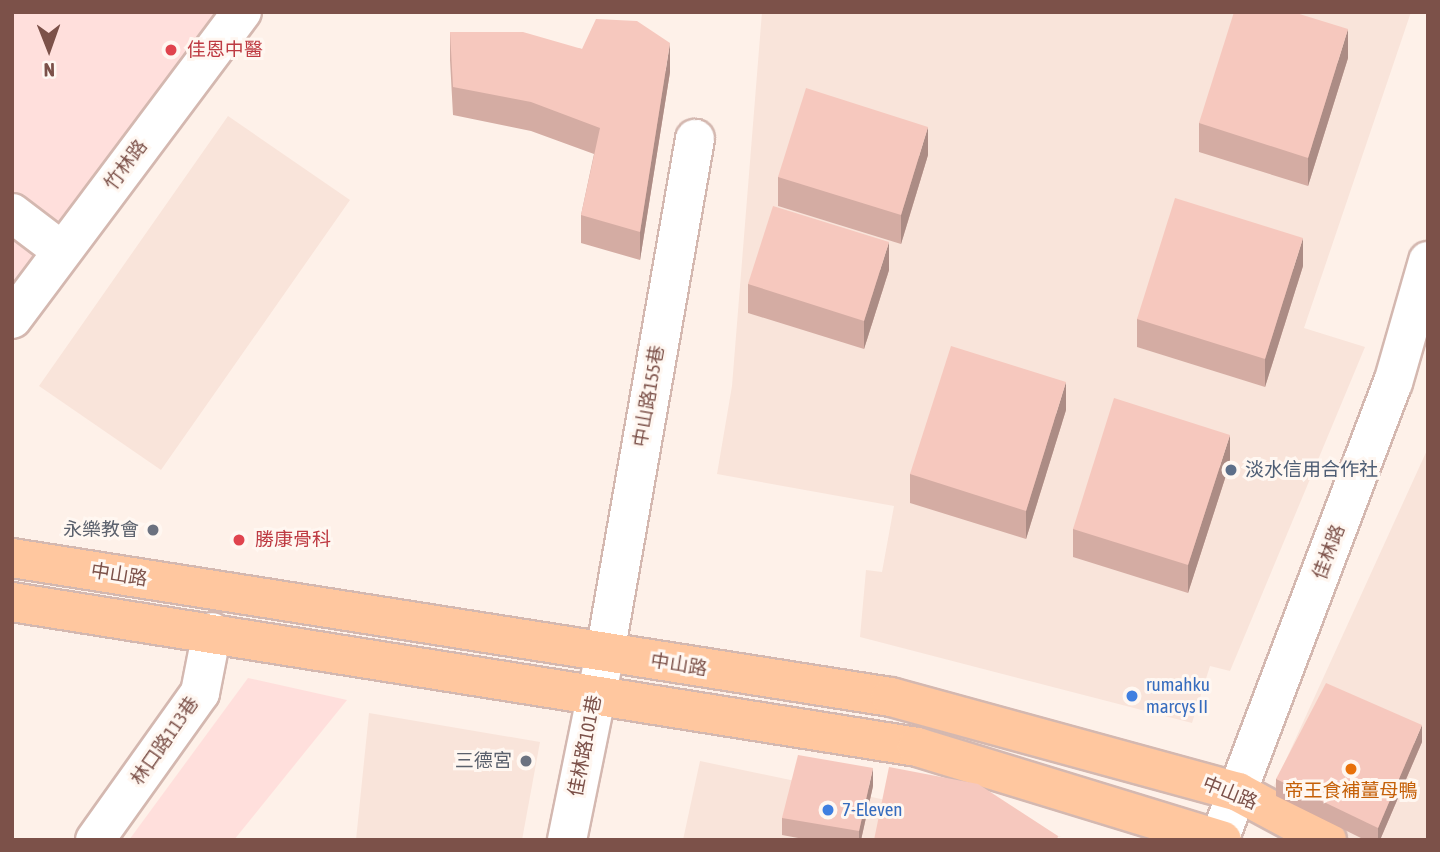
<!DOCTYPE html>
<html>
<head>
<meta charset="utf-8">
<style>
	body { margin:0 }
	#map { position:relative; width:1440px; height:852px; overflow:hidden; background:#fef1e9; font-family:"Asap Condensed","Noto Sans TC",sans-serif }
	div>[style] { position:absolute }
	.residential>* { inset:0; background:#f9e4da }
	.commercial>* { inset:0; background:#ffdfdc }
	.roads { filter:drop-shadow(2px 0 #d4b8b0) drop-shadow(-2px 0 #d4b8b0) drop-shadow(0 2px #d4b8b0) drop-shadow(0 -2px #d4b8b0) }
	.minor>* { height:38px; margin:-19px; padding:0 19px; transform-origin:19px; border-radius:19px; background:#fff }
	.major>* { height:38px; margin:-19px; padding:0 19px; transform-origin:19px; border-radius:19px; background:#ffc79f }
	.wall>* { inset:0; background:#d4aca3 }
	.shaded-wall>* { inset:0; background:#ac8c85 }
	.building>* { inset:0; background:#f6c8be }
	.dots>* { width:19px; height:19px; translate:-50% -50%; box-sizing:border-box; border:4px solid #fff7f1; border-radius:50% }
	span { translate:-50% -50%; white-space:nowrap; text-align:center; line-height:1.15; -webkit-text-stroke:6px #fff7f1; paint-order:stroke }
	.health-label { font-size:19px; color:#be3a42 }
	.left { translate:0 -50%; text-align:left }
	.street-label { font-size:19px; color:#7c5149 }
	.service-label { font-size:19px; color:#4e5e75 }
	.worship-label { font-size:19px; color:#5b616d }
	.right { translate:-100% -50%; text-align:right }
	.shop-label { font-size:19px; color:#366cbe }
	.food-label { font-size:19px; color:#c56008 }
	.frame { position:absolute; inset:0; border:14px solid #7c5149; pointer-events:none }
	.north { position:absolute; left:14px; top:14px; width:70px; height:70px; -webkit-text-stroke:5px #fff7f1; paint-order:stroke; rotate:179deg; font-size:19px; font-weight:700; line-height:28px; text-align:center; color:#7c5149 }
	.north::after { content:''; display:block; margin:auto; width:24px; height:32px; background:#7c5149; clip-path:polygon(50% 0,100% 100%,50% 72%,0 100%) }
</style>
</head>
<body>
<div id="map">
	<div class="residential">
		<div style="clip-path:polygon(762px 12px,1411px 12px,1304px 328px,1365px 347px,1230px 671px,1210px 666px,1192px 723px,860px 637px,866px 570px,882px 572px,894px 506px,717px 474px,732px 386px)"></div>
		<div style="clip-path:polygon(228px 116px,350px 200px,161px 470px,39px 386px)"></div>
		<div style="clip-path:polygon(1428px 448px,1428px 840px,1350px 840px,1269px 797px)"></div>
		<div style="clip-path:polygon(369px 713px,540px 742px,522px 840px,356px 840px)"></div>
		<div style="clip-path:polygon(700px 761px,1062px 837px,683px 840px)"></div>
	</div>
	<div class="commercial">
		<div style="clip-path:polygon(12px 12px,219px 12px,55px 232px,12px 199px)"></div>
		<div style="clip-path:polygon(12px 234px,38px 253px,12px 289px)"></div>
		<div style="clip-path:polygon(248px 678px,347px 700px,234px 840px,129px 840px)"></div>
	</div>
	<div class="roads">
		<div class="minor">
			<div style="left:12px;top:213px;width:61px;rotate:37.1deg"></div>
			<div style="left:12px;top:319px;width:384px;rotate:-53.2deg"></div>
			<div style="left:95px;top:840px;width:181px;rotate:-54.5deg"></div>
			<div style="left:200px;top:693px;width:62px;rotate:-78.9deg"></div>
			<div style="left:567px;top:840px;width:191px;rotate:-78.5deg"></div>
			<div style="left:605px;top:653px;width:522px;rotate:-80.07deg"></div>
			<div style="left:1219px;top:840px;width:489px;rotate:-69.2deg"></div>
			<div style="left:1393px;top:383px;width:127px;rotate:-74deg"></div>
		</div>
		<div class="major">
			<div style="left:12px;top:558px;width:890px;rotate:8.99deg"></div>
			<div style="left:891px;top:697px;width:360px;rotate:15.3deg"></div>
			<div style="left:1238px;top:792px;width:101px;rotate:28.3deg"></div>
			<div style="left:12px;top:602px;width:917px;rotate:9.1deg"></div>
			<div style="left:917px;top:747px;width:319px;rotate:17deg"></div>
		</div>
	</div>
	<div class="wall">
		<div style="clip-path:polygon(450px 32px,582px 49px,670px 72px,640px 260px,581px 243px,581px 215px,594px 154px,531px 131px,453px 115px,450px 60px)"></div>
		<div style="clip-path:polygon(1348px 58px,1308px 186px,1199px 152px,1199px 123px)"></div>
		<div style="clip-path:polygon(928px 155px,901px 244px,778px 206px,778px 177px)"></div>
		<div style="clip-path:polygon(1303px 266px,1265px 387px,1137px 347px,1137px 319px)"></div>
		<div style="clip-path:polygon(889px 270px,864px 349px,748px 313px,748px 284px)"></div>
		<div style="clip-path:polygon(1066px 410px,1026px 539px,910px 503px,910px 474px)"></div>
		<div style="clip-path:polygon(1230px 463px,1188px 593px,1073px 557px,1073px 529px)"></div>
		<div style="clip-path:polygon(1422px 742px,1380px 840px,1365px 840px,1276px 796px,1276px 779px)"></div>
		<div style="clip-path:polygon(873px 786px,861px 840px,809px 840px,782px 835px,782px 818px)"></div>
	</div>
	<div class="shaded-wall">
		<div style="clip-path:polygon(1348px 29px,1348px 58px,1308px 186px,1308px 158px)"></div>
		<div style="clip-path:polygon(670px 43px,670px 72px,640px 260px,640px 232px)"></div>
		<div style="clip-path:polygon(928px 127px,928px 155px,901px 244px,901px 215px)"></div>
		<div style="clip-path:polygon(1303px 238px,1303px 266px,1265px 387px,1265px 359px)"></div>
		<div style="clip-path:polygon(889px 242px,889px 270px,864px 349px,864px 321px)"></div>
		<div style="clip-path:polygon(1066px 382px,1066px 410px,1026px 539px,1026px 511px)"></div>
		<div style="clip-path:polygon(1230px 435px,1230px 463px,1188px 593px,1188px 565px)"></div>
		<div style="clip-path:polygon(1422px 725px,1422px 742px,1380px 840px,1378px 840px,1378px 828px)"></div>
		<div style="clip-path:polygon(873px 768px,873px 786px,861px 840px,859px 840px,859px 831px)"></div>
	</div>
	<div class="building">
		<div style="clip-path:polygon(1234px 12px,1293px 12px,1348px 29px,1308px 158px,1199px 123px)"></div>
		<div style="clip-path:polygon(596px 19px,637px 21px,670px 43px,640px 232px,581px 215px,600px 128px,531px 102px,453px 87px,450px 32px,523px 32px,582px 49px)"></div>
		<div style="clip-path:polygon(806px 88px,928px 127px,901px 215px,778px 177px)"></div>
		<div style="clip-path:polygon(1175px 198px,1303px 238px,1265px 359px,1137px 319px)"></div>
		<div style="clip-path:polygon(773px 206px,889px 242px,864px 321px,748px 284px)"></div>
		<div style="clip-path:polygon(951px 346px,1066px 382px,1026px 511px,910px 474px)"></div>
		<div style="clip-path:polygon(1114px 398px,1230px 435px,1188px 565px,1073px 529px)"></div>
		<div style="clip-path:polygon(1326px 683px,1422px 725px,1378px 828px,1276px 779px)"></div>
		<div style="clip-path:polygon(798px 755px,873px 768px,859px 831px,782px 818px)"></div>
		<div style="clip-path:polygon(889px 767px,978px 784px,1058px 836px,1057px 840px,874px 840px)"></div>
	</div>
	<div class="dots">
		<div style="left:171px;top:50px;background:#e0444e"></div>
		<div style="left:1231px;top:470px;background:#5c6f8a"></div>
		<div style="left:153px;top:530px;background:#6b7280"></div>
		<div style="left:239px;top:540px;background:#e0444e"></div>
		<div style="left:1132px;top:696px;background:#3f7fe0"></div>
		<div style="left:526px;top:761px;background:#6b7280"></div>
		<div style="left:1351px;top:769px;background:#e8710a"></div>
		<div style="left:828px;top:810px;background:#3f7fe0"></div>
	</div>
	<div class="health-label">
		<span class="left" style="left:187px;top:50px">佳恩中醫</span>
		<span class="left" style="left:255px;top:540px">勝康骨科</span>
	</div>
	<div class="street-label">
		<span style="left:126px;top:165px;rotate:-53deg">竹林路</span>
		<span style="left:649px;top:396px;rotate:-80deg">中山路155巷</span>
		<span style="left:1329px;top:552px;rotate:-69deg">佳林路</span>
		<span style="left:119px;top:575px;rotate:9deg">中山路</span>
		<span style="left:679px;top:665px;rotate:9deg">中山路</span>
		<span style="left:165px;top:741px;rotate:-55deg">林口路113巷</span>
		<span style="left:585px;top:746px;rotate:-79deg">佳林路101巷</span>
		<span style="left:1230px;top:793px;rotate:22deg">中山路</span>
	</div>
	<div class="service-label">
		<span class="left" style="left:1245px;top:470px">淡水信用合作社</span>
	</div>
	<div class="worship-label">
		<span class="right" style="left:139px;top:530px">永樂教會</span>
		<span class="right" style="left:512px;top:761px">三德宮</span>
	</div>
	<div class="shop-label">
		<span class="left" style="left:1146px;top:696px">rumahku<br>marcys II</span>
		<span class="left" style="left:842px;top:810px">7-Eleven</span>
	</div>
	<div class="food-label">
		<span style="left:1351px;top:791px">帝王食補薑母鴨</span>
	</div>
	<div class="frame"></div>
	<div class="north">N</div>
</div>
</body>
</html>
